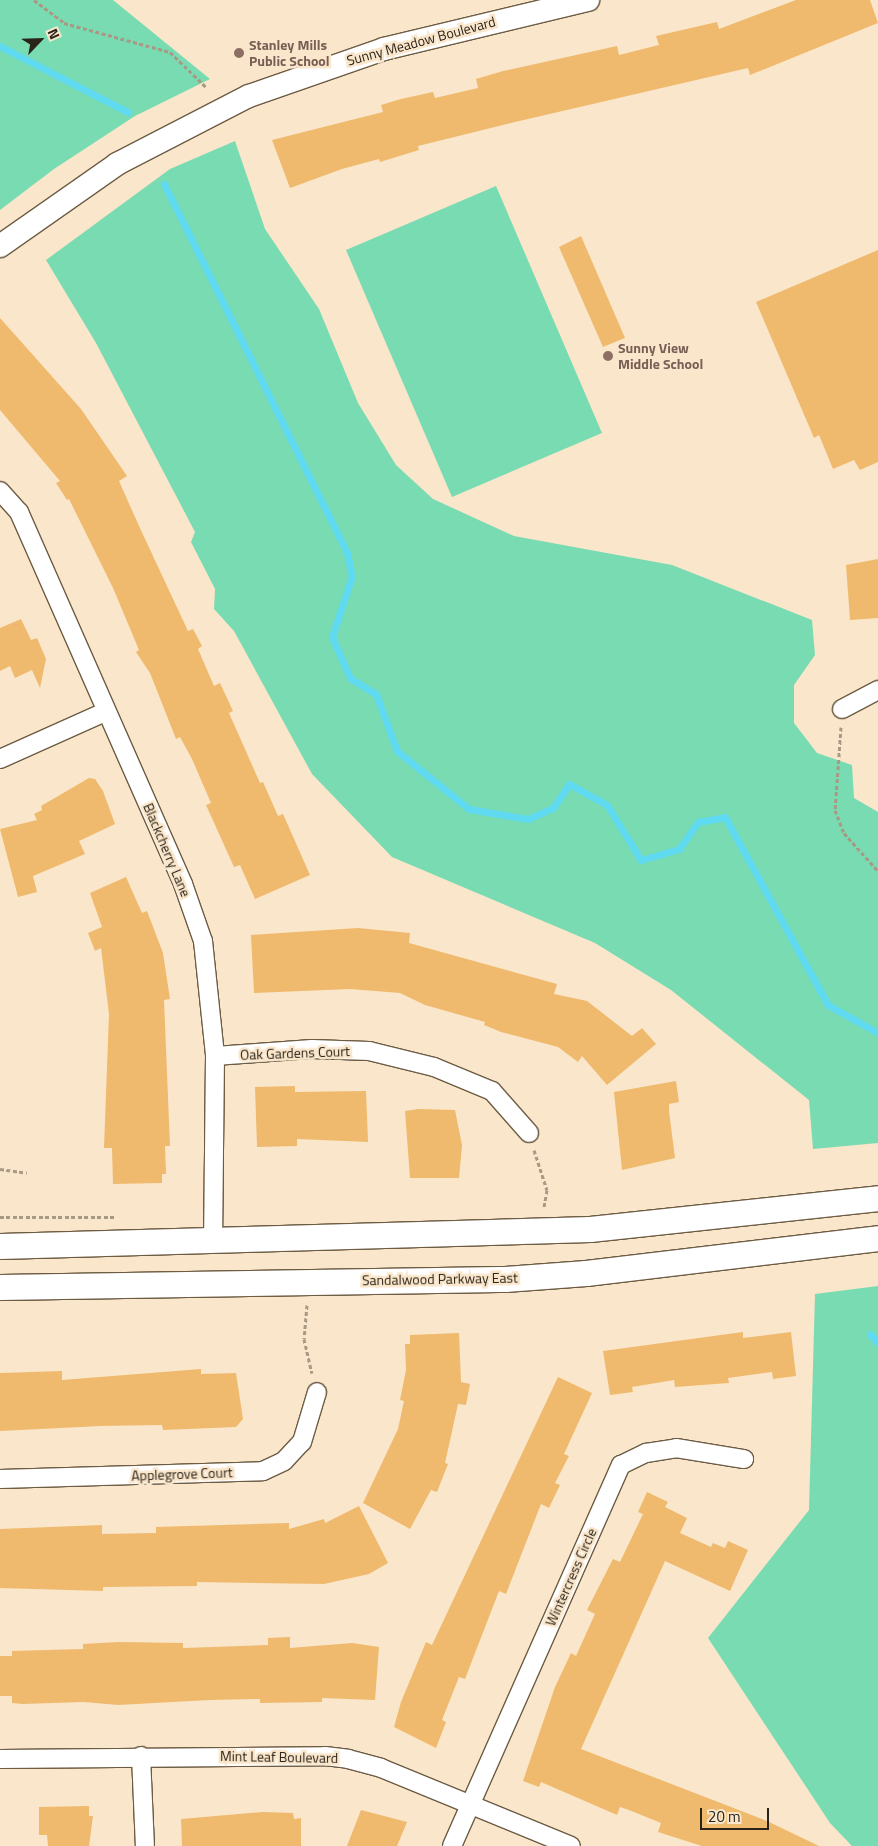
<!DOCTYPE html>
<html>
<head>
<meta charset="utf-8">
<style>
	body { margin:0 }
	#map { position:relative; width:878px; height:1846px; overflow:hidden; background:#fae6cb; font-family:"Titillium Web",sans-serif }
	div>[style] { position:absolute }
	.green>* { inset:0; background:#79dbb1 }
	.stream>* { height:7px; margin:-3.5px; padding:0 3.5px; transform-origin:3.5px; border-radius:3.5px; background:#5fdaf0 }
	.building>* { inset:0; background:#efba6d }
	.path>* { height:3px; margin-top:-1.5px; transform-origin:0; background:repeating-linear-gradient(90deg,#a89985 0 4px,transparent 0 6.5px) }
	.roads { filter:drop-shadow(1px 0 #6d5c44) drop-shadow(-1px 0 #6d5c44) drop-shadow(0 1px #6d5c44) drop-shadow(0 -1px #6d5c44) }
	.minor>* { height:18px; margin:-9px; padding:0 9px; transform-origin:9px; border-radius:9px; background:#fff }
	.tertiary>* { height:22px; margin:-11px; padding:0 11px; transform-origin:11px; border-radius:11px; background:#fff }
	.secondary>* { height:25px; margin:-12.5px; padding:0 12.5px; transform-origin:12.5px; border-radius:12.5px; background:#fff }
	.dots>* { width:14px; height:14px; translate:-50% -50%; box-sizing:border-box; border:2px solid #fae6cb; border-radius:50% }
	span { translate:-50% -50%; white-space:nowrap; text-align:center; line-height:1.15; -webkit-text-stroke:5px #fae6cb; paint-order:stroke }
	.street-label { font-size:14px; color:#2a2319 }
	.education-label { font-size:14px; color:#785e54; font-weight:700 }
	.left { translate:0 -50%; text-align:left }
	.north { position:absolute; left:15px; top:15px; width:50px; height:50px; -webkit-text-stroke:4px #fae6cb; paint-order:stroke; rotate:66deg; font-size:14px; font-weight:700; line-height:20px; text-align:center; color:#2a2319 }
	.north::after { content:''; display:block; margin:auto; width:18px; height:22px; background:#2a2319; clip-path:polygon(50% 0,100% 100%,50% 72%,0 100%) }
	.scale { position:absolute; left:700px; top:1808px; width:69px; height:22px; box-sizing:border-box; border:2px solid #2a2319; border-top:0; padding-left:6px; font-size:15px; line-height:18px; white-space:nowrap; color:#2a2319; -webkit-text-stroke:4px #fae6cb; paint-order:stroke }
</style>
</head>
<body>
<div id="map">
	<div class="green">
		<div style="clip-path:polygon(0 0,113px 0,210px 79px,135px 116px,54px 169px,0 210px)"></div>
		<div style="clip-path:polygon(235px 141px,265px 229px,319px 309px,358px 403px,396px 465px,433px 499px,514px 536px,672px 565px,812px 620px,815px 655px,794px 685px,794px 723px,817px 753px,852px 765px,854px 798px,878px 812px,878px 1143px,813px 1149px,809px 1100px,671px 990px,595px 943px,392px 857px,312px 774px,234px 631px,214px 609px,215px 589px,191px 542px,195px 532px,96px 343px,46px 260px,170px 169px)"></div>
		<div style="clip-path:polygon(496px 186px,602px 433px,452px 497px,346px 250px)"></div>
		<div style="clip-path:polygon(878px 1286px,878px 1846px,852px 1846px,830px 1823px,708px 1638px,809px 1510px,815px 1294px)"></div>
	</div>
	<div class="stream">
		<div style="left:0;top:46px;width:144px;rotate:27.3deg"></div>
		<div style="left:164px;top:184px;width:412px;rotate:63.6deg"></div>
		<div style="left:347px;top:553px;width:24px;rotate:78deg"></div>
		<div style="left:352px;top:576px;width:64px;rotate:108.2deg"></div>
		<div style="left:332px;top:637px;width:45px;rotate:66.3deg"></div>
		<div style="left:350px;top:678px;width:31px;rotate:32deg"></div>
		<div style="left:376px;top:694px;width:61px;rotate:69.8deg"></div>
		<div style="left:397px;top:751px;width:92px;rotate:38.9deg"></div>
		<div style="left:469px;top:809px;width:60px;rotate:9.6deg"></div>
		<div style="left:528px;top:819px;width:27px;rotate:-24deg"></div>
		<div style="left:553px;top:808px;width:29px;rotate:-56deg"></div>
		<div style="left:569px;top:784px;width:43px;rotate:28.9deg"></div>
		<div style="left:607px;top:805px;width:65px;rotate:58.3deg"></div>
		<div style="left:641px;top:860px;width:40px;rotate:-16deg"></div>
		<div style="left:679px;top:849px;width:33px;rotate:-55deg"></div>
		<div style="left:698px;top:822px;width:27px;rotate:-10deg"></div>
		<div style="left:725px;top:817px;width:214px;rotate:61.3deg"></div>
		<div style="left:828px;top:1005px;width:57px;rotate:29.2deg"></div>
		<div style="left:870px;top:1334px;width:13px;rotate:51deg"></div>
	</div>
	<div class="building">
		<div style="clip-path:polygon(796px 0,870px 0,878px 23px,750px 75px,748px 68px,515px 122px,418px 146px,419px 150px,380px 162px,379px 159px,342px 169px,290px 188px,272px 140px,383px 112px,381px 105px,401px 99px,433px 92px,435px 98px,478px 88px,476px 79px,503px 71px,617px 46px,619px 55px,659px 45px,656px 36px,717px 22px,719px 29px)"></div>
		<div style="clip-path:polygon(581px 236px,625px 338px,603px 347px,559px 247px)"></div>
		<div style="clip-path:polygon(878px 250px,878px 462px,860px 470px,854px 460px,833px 469px,819px 435px,814px 438px,756px 302px)"></div>
		<div style="clip-path:polygon(0 318px,81px 409px,127px 476px,119px 481px,139px 526px,188px 631px,193px 629px,202px 646px,198px 649px,214px 686px,220px 683px,233px 711px,229px 713px,260px 783px,263px 782px,278px 816px,283px 814px,310px 875px,255px 899px,240px 865px,234px 867px,206px 805px,211px 803px,192px 759px,180px 737px,176px 739px,150px 673px,136px 652px,139px 650px,113px 588px,69px 499px,67px 500px,56px 483px,60px 481px,0 410px)"></div>
		<div style="clip-path:polygon(878px 559px,878px 618px,850px 620px,846px 565px)"></div>
		<div style="clip-path:polygon(21px 619px,31px 640px,37px 638px,46px 659px,40px 688px,32px 670px,15px 678px,10px 666px,0 671px,0 628px)"></div>
		<div style="clip-path:polygon(89px 778px,95px 779px,103px 791px,115px 824px,79px 841px,85px 854px,33px 876px,37px 892px,18px 897px,0 829px,37px 820px,34px 814px,42px 810px,41px 806px)"></div>
		<div style="clip-path:polygon(126px 877px,142px 913px,147px 911px,163px 953px,170px 999px,164px 1000px,170px 1146px,165px 1146px,166px 1174px,162px 1174px,162px 1183px,113px 1184px,112px 1148px,104px 1148px,109px 1014px,101px 948px,95px 951px,88px 933px,102px 927px,90px 893px)"></div>
		<div style="clip-path:polygon(358px 928px,410px 933px,409px 943px,557px 984px,554px 994px,587px 1001px,632px 1036px,642px 1028px,656px 1044px,607px 1085px,582px 1056px,578px 1062px,558px 1047px,501px 1032px,484px 1025px,485px 1022px,425px 1005px,400px 993px,350px 989px,254px 993px,251px 935px)"></div>
		<div style="clip-path:polygon(676px 1081px,679px 1102px,669px 1104px,669px 1111px,675px 1158px,622px 1170px,614px 1092px)"></div>
		<div style="clip-path:polygon(295px 1086px,295px 1092px,366px 1091px,368px 1142px,297px 1139px,297px 1146px,257px 1147px,255px 1087px)"></div>
		<div style="clip-path:polygon(418px 1109px,455px 1110px,462px 1145px,459px 1178px,410px 1178px,405px 1111px)"></div>
		<div style="clip-path:polygon(743px 1332px,743px 1338px,791px 1332px,796px 1376px,773px 1379px,772px 1372px,728px 1378px,729px 1383px,675px 1387px,674px 1380px,632px 1387px,633px 1392px,610px 1395px,603px 1351px)"></div>
		<div style="clip-path:polygon(459px 1333px,461px 1382px,470px 1384px,466px 1405px,458px 1404px,445px 1463px,448px 1464px,437px 1492px,431px 1490px,410px 1529px,363px 1503px,398px 1429px,404px 1401px,400px 1400px,406px 1370px,405px 1344px,410px 1344px,410px 1335px)"></div>
		<div style="clip-path:polygon(201px 1369px,201px 1374px,236px 1373px,243px 1419px,236px 1427px,163px 1430px,162px 1425px,101px 1426px,0 1431px,0 1373px,62px 1371px,62px 1380px)"></div>
		<div style="clip-path:polygon(558px 1377px,592px 1393px,564px 1454px,569px 1456px,555px 1483px,560px 1485px,549px 1508px,541px 1504px,506px 1594px,499px 1591px,465px 1679px,459px 1677px,442px 1720px,446px 1722px,436px 1748px,394px 1727px,401px 1702px,426px 1642px,432px 1645px)"></div>
		<div style="clip-path:polygon(647px 1492px,668px 1502px,665px 1507px,687px 1518px,680px 1533px,711px 1547px,713px 1543px,725px 1548px,728px 1541px,748px 1550px,730px 1591px,665px 1561px,581px 1749px,767px 1821px,819px 1846px,702px 1846px,658px 1832px,661px 1823px,629px 1810px,620px 1807px,617px 1815px,541px 1782px,539px 1787px,523px 1781px,555px 1687px,571px 1653px,576px 1656px,595px 1614px,587px 1610px,613px 1559px,620px 1562px,643px 1514px,638px 1512px)"></div>
		<div style="clip-path:polygon(359px 1506px,388px 1563px,369px 1574px,324px 1584px,197px 1582px,197px 1586px,103px 1587px,103px 1591px,0 1588px,0 1529px,102px 1525px,102px 1534px,156px 1533px,156px 1527px,289px 1523px,289px 1529px,324px 1519px,325px 1523px)"></div>
		<div style="clip-path:polygon(290px 1637px,290px 1648px,352px 1643px,379px 1647px,375px 1700px,322px 1698px,322px 1702px,260px 1703px,260px 1699px,210px 1700px,118px 1705px,84px 1702px,22px 1704px,12px 1703px,12px 1696px,0 1696px,0 1656px,12px 1656px,12px 1651px,83px 1649px,83px 1644px,118px 1642px,183px 1643px,183px 1648px,268px 1645px,268px 1638px)"></div>
		<div style="clip-path:polygon(89px 1806px,89px 1816px,93px 1816px,89px 1846px,48px 1846px,47px 1835px,39px 1835px,39px 1807px)"></div>
		<div style="clip-path:polygon(361px 1810px,407px 1822px,397px 1846px,347px 1846px)"></div>
		<div style="clip-path:polygon(263px 1812px,293px 1813px,294px 1819px,301px 1818px,301px 1846px,182px 1846px,181px 1819px)"></div>
	</div>
	<div class="path">
		<div style="left:34px;top:0;width:38px;rotate:37deg"></div>
		<div style="left:64px;top:23px;width:110px;rotate:15.3deg"></div>
		<div style="left:170px;top:52px;width:50px;rotate:44.2deg"></div>
		<div style="left:841px;top:727px;width:83px;rotate:94.1deg"></div>
		<div style="left:835px;top:810px;width:25px;rotate:69deg"></div>
		<div style="left:844px;top:833px;width:51px;rotate:48.2deg"></div>
		<div style="left:534px;top:1150px;width:42px;rotate:72deg"></div>
		<div style="left:547px;top:1190px;width:17px;rotate:100deg"></div>
		<div style="left:0;top:1169px;width:27px;rotate:8deg"></div>
		<div style="left:0;top:1217px;width:114px"></div>
		<div style="left:307px;top:1305px;width:34px;rotate:95deg"></div>
		<div style="left:304px;top:1339px;width:35px;rotate:77deg"></div>
	</div>
	<div class="roads">
		<div class="minor">
			<div style="left:0;top:491px;width:28px;rotate:48deg"></div>
			<div style="left:19px;top:512px;width:407px;rotate:66.2deg"></div>
			<div style="left:183px;top:884px;width:60px;rotate:70.7deg"></div>
			<div style="left:203px;top:941px;width:116px;rotate:84deg"></div>
			<div style="left:215px;top:1056px;width:183px;rotate:90.6deg"></div>
			<div style="left:842px;top:709px;width:41px;rotate:-27.8deg"></div>
			<div style="left:0;top:759px;width:115px;rotate:-24.1deg"></div>
			<div style="left:215px;top:1056px;width:97px;rotate:-4.1deg"></div>
			<div style="left:312px;top:1049px;width:57px;rotate:2deg"></div>
			<div style="left:369px;top:1051px;width:67px;rotate:13.8deg"></div>
			<div style="left:434px;top:1067px;width:63px;rotate:22.5deg"></div>
			<div style="left:492px;top:1091px;width:56px;rotate:48.6deg"></div>
			<div style="left:0;top:1479px;width:263px;rotate:-1.7deg"></div>
			<div style="left:263px;top:1471px;width:23px;rotate:-25deg"></div>
			<div style="left:284px;top:1461px;width:26px;rotate:-47deg"></div>
			<div style="left:302px;top:1442px;width:52px;rotate:-73.3deg"></div>
			<div style="left:141px;top:1756px;width:90px;rotate:87.5deg"></div>
			<div style="left:0;top:1759px;width:325px;rotate:-0.5deg"></div>
			<div style="left:325px;top:1756px;width:23px;rotate:7deg"></div>
			<div style="left:348px;top:1759px;width:34px;rotate:15deg"></div>
			<div style="left:381px;top:1768px;width:205px;rotate:22.3deg"></div>
			<div style="left:452px;top:1846px;width:417px;rotate:-66.1deg"></div>
			<div style="left:621px;top:1465px;width:28px;rotate:-26deg"></div>
			<div style="left:646px;top:1453px;width:30px;rotate:-9deg"></div>
			<div style="left:676px;top:1448px;width:69px;rotate:9.2deg"></div>
		</div>
		<div class="tertiary">
			<div style="left:0;top:246px;width:143px;rotate:-35deg"></div>
			<div style="left:117px;top:164px;width:148px;rotate:-27.3deg"></div>
			<div style="left:249px;top:96px;width:143px;rotate:-19.2deg"></div>
			<div style="left:384px;top:49px;width:210px;rotate:-13.5deg"></div>
		</div>
		<div class="secondary">
			<div style="left:0;top:1246px;width:590px;rotate:-1.65deg"></div>
			<div style="left:590px;top:1229px;width:290px;rotate:-6.1deg"></div>
			<div style="left:0;top:1287px;width:505px;rotate:-0.91deg"></div>
			<div style="left:505px;top:1279px;width:81px;rotate:-4.2deg"></div>
			<div style="left:586px;top:1273px;width:294px;rotate:-6.8deg"></div>
		</div>
	</div>
	<div class="dots">
		<div style="left:239px;top:53px;background:#8d6e63"></div>
		<div style="left:608px;top:356px;background:#8d6e63"></div>
	</div>
	<div class="street-label">
		<span style="left:421px;top:41px;rotate:-15deg">Sunny Meadow Boulevard</span>
		<span style="left:167px;top:850px;rotate:67deg">Blackcherry Lane</span>
		<span style="left:295px;top:1053px;rotate:-2deg">Oak Gardens Court</span>
		<span style="left:440px;top:1279px;rotate:-1deg">Sandalwood Parkway East</span>
		<span style="left:182px;top:1474px;rotate:-2deg">Applegrove Court</span>
		<span style="left:571px;top:1577px;rotate:-66deg">Wintercress Circle</span>
		<span style="left:279px;top:1757px;rotate:1deg">Mint Leaf Boulevard</span>
	</div>
	<div class="education-label">
		<span class="left" style="left:249px;top:53px">Stanley Mills<br>Public School</span>
		<span class="left" style="left:618px;top:356px">Sunny View<br>Middle School</span>
	</div>
	<div class="north">N</div>
	<div class="scale">20 m</div>
</div>
</body>
</html>
